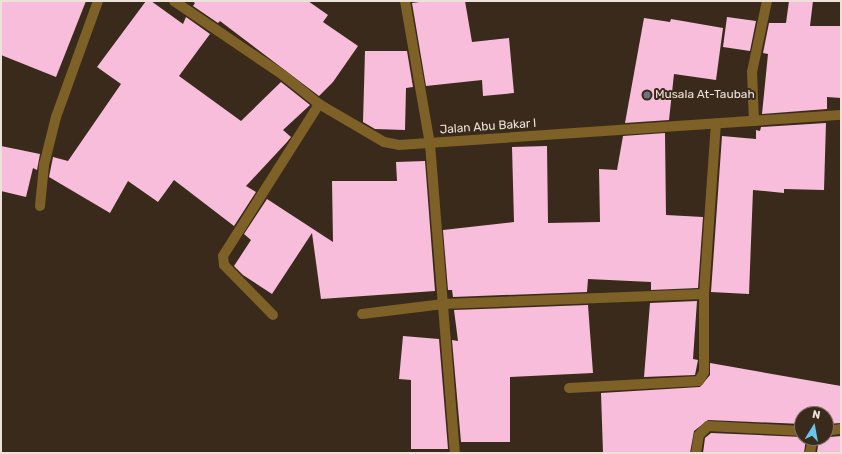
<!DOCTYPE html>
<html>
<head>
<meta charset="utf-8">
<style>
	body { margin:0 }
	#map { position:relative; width:842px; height:454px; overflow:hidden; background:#3a2a1c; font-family:Rubik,sans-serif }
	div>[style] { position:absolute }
	.building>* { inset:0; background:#f7bdda }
	.minor>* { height:10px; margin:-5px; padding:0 5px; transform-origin:5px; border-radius:5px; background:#7e6126 }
	.dots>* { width:11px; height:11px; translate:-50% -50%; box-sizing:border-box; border:2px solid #3a2a1c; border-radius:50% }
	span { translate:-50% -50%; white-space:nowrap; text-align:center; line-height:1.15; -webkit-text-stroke:4px #3a2a1c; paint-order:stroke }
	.poi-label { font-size:12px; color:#ede2d9 }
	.left { translate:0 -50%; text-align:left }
	.street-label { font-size:12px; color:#ede2d9 }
	.frame { position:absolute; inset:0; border:2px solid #ede2d9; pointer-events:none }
	.north { position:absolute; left:794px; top:406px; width:40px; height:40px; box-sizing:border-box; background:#3a2a1c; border:1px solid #827468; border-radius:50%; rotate:11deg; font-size:11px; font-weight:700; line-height:16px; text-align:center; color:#ede2d9 }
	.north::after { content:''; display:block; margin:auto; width:14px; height:18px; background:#67c4f0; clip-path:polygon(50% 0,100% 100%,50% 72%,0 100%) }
</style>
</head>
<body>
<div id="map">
	<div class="building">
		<div style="clip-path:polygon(1px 1px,86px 1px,56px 77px,1px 55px)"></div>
		<div style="clip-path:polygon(146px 1px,151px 1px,183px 24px,186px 17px,210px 34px,179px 76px,241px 121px,281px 82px,310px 105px,283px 130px,291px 137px,287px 142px,246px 186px,256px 192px,234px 226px,174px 180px,158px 202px,128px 181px,110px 213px,49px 177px,53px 157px,68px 161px,121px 84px,97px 67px)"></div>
		<div style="clip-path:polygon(192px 1px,308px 1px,328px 15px,323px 22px,358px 46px,333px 82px,319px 96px,220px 21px,218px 23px,193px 6px,195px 3px)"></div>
		<div style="clip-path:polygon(427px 1px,465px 1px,472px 42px,509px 38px,514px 93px,483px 96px,482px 80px,426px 86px,412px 3px)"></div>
		<div style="clip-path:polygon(789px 1px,813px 1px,810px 26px,841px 26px,841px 98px,827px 97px,827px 109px,762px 114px,768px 54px,763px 53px,769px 23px,786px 23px)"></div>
		<div style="clip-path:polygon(727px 17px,756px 21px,750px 51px,723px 47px)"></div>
		<div style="clip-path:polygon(644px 18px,670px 22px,671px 19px,723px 28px,716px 80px,674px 74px,669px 120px,625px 123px)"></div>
		<div style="clip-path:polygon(365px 51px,407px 51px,413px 87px,406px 88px,405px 130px,375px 129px,363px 122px)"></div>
		<div style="clip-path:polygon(826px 123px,824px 190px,784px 189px,784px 193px,753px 190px,749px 294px,711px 292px,722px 136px,756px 139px,756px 130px,760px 131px,761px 127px)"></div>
		<div style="clip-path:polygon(665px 133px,666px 215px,703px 217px,698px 288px,651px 290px,651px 282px,588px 279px,587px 292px,453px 297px,452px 290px,448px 290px,443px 230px,514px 222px,512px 147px,547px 146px,548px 223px,600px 222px,599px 169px,617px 170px,623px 136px)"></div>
		<div style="clip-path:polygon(1px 146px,40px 154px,37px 170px,33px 168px,26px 197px,1px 191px)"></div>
		<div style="clip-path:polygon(425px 161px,435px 291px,321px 299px,312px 233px,272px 294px,243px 275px,234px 266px,251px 240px,244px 234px,267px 199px,333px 242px,332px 181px,397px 181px,396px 162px)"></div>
		<div style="clip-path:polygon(697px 301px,693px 359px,698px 360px,695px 375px,644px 377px,650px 303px)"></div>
		<div style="clip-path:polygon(588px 305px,593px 373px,510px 377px,510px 442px,461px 442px,452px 340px,458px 341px,454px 310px)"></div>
		<div style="clip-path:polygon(403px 336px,439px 339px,448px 449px,411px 449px,411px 380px,399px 379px)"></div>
		<div style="clip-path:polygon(710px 363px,841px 386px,841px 423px,826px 424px,826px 414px,802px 414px,802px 424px,708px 420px,694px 431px,690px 453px,603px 453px,601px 393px,700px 387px,710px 375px)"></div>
		<div style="clip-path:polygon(711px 433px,802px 437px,806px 438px,804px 453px,703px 453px,705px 438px)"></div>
		<div style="clip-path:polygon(841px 436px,841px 453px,817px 453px,819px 438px)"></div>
	</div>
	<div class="minor">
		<div style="left:174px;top:1px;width:132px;rotate:34.2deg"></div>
		<div style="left:283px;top:75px;width:46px;rotate:38.9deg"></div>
		<div style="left:319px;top:104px;width:75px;rotate:30.3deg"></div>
		<div style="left:384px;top:142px;width:15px;rotate:11deg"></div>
		<div style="left:399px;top:145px;width:443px;rotate:-3.9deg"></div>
		<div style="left:405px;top:1px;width:145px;rotate:80.1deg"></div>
		<div style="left:430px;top:144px;width:310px;rotate:85.4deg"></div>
		<div style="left:754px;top:121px;width:49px;rotate:-92.3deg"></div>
		<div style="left:752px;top:72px;width:73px;rotate:-78.1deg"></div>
		<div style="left:40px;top:206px;width:41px;rotate:-84.4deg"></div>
		<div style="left:44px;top:165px;width:49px;rotate:-76deg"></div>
		<div style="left:56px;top:117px;width:123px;rotate:-70.1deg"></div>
		<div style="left:362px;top:314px;width:82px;rotate:-7deg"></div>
		<div style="left:443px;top:304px;width:261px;rotate:-2.2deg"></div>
		<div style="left:704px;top:294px;width:171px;rotate:-86deg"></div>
		<div style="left:273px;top:315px;width:70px;rotate:-134.4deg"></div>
		<div style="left:224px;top:265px;width:9px;rotate:-96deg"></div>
		<div style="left:223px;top:256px;width:180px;rotate:-57.7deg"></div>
		<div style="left:569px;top:388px;width:130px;rotate:-3.1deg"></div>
		<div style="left:699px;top:381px;width:10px;rotate:-61deg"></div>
		<div style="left:704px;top:372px;width:78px;rotate:-90deg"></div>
		<div style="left:826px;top:431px;width:15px;rotate:-8deg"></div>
		<div style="left:696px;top:453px;width:18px;rotate:-81deg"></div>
		<div style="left:699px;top:435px;width:13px;rotate:-45deg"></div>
		<div style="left:708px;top:426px;width:94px;rotate:3deg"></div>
		<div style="left:810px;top:453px;width:15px;rotate:-79deg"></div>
	</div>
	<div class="dots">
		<div style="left:647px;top:95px;background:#6b7280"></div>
	</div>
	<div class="poi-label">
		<span class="left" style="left:655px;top:95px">Musala At-Taubah</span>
	</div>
	<div class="street-label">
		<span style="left:488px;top:127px;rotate:-4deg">Jalan Abu Bakar I</span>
	</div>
	<div class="frame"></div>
	<div class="north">N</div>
</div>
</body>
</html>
